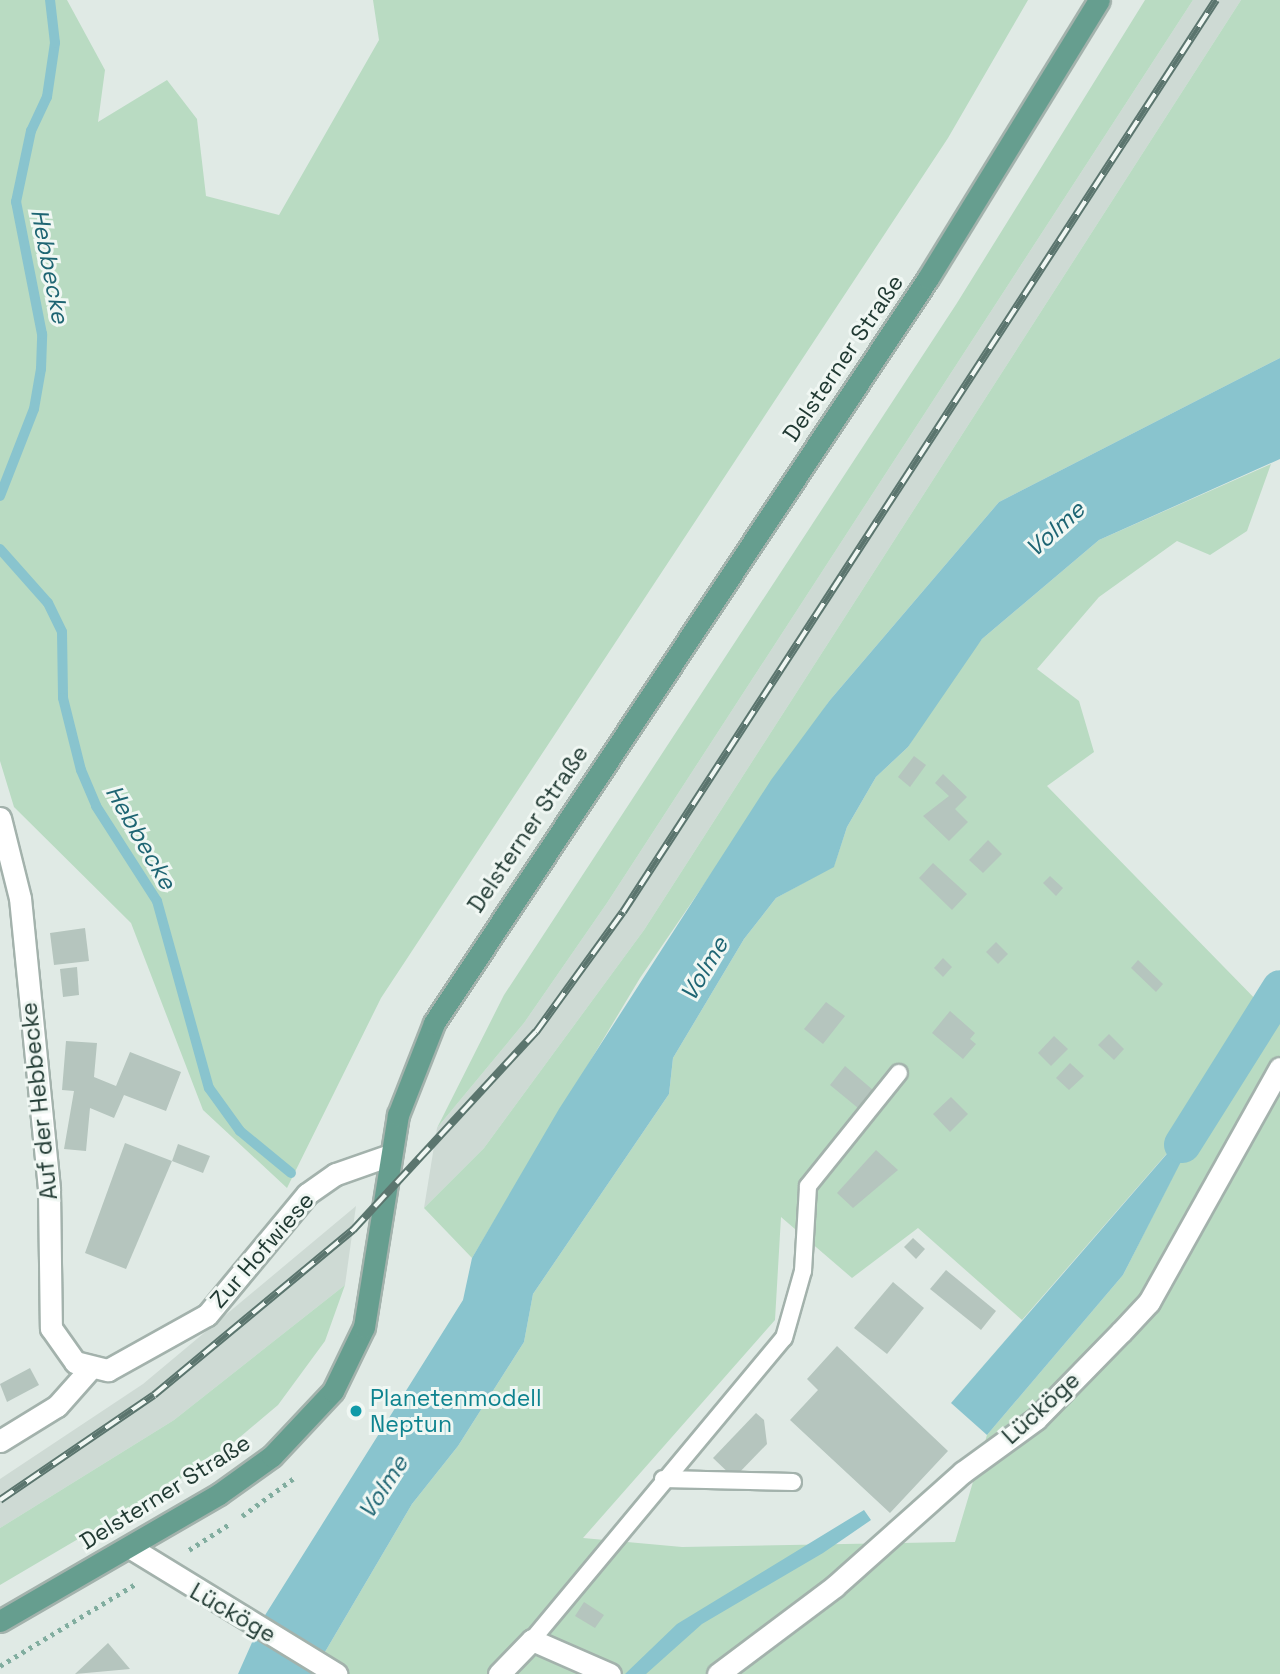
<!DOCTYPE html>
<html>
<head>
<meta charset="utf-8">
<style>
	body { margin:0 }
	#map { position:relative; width:1280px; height:1674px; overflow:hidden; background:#e0eae5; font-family:"Space Grotesk",sans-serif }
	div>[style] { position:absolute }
	.built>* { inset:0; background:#cedad4 }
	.green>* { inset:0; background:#b9dbc2 }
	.water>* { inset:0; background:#89c4ce }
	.stream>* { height:10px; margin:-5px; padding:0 5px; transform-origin:5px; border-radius:5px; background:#89c4ce }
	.canal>* { height:37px; margin:-18.5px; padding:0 18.5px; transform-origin:18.5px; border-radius:18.5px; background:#89c4ce }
	.building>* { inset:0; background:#b5c5be }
	.path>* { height:4.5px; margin-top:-2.25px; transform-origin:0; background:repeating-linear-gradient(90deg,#81ad9f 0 3.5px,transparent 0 8.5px) }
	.roads { filter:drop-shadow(2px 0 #a3b2ac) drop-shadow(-2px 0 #a3b2ac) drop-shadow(0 2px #a3b2ac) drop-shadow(0 -2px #a3b2ac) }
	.lane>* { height:16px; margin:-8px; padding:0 8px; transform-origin:8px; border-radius:8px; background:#fff }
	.street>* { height:21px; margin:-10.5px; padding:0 10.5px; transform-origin:10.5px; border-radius:10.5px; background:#fff }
	.primary>* { height:21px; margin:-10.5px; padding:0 10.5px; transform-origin:10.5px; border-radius:10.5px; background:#669e8f }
	.rail>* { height:8px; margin-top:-4px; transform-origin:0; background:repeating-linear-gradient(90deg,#f0f7f3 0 16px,#5b756e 0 32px); box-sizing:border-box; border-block:2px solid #5b756e }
	.dots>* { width:19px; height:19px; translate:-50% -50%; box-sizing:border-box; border:4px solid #f0f7f3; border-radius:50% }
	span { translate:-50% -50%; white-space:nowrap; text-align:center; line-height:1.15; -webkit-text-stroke:6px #f0f7f3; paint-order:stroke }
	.street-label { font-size:23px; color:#213a33 }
	.culture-label { font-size:23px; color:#0d838f }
	.left { translate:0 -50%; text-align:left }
	.water-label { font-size:24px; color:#1e6573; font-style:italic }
</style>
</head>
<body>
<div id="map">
	<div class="built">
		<div style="clip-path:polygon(1193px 0,1241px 0,644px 930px,484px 1148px,424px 1208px,437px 1128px,524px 1023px,607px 903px)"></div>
		<div style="clip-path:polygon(356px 1206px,345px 1285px,174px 1420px,0 1528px,0 1479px,143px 1384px)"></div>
	</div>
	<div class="green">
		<div style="clip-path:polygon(0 0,67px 0,105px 70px,98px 122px,167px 80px,197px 119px,206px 196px,279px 215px,379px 40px,373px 0,1028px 0,948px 138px,381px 998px,287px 1188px,203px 1110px,131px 923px,14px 807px,0 761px)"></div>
		<div style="clip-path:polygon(1145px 0,1193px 0,607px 903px,524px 1023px,437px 1128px,504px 995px,957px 303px)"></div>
		<div style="clip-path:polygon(1241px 0,1280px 0,1280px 358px,999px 502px,830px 700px,640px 978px,472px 1258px,424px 1208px,484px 1148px,644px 930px)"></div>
		<div style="clip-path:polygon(evenodd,1271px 464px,1247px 531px,1210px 555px,1177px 541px,1099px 597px,1037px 669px,1079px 701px,1094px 752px,1047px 786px,1267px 1011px,1280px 1013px,1280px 1674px,312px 1674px,412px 1504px,458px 1446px,524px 1342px,533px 1294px,669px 1094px,673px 1058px,744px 939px,776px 898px,834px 866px,847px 827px,876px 777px,908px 747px,948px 681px,982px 639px,1099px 540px,1271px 464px,1209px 1105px,1123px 1275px,987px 1435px,955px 1542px,682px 1547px,583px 1538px,775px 1320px,781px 1217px,852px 1278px,918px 1228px,1022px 1320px,1209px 1105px)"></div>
		<div style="clip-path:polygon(345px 1285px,325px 1341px,278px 1405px,214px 1459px,0 1585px,0 1528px,174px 1420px)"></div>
	</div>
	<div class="water">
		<div style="clip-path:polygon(1280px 358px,1280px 459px,1099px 540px,982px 639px,908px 747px,876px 777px,847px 827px,834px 867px,776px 898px,744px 939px,673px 1058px,669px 1094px,533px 1294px,524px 1342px,458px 1446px,412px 1504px,312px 1674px,238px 1674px,262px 1620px,463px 1300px,472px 1258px,559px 1109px,771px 780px,830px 700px,999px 502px)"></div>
		<div style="clip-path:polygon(1211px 1103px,1123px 1275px,987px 1435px,951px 1403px)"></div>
		<div style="clip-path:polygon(864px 1510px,871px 1520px,823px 1553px,702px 1624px,646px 1674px,625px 1674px,677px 1624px)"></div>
	</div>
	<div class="stream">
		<div style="left:0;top:496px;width:93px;rotate:-68.7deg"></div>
		<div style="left:34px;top:409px;width:41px;rotate:-80.1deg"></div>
		<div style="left:41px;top:369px;width:35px;rotate:-88deg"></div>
		<div style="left:42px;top:334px;width:135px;rotate:-101.1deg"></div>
		<div style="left:16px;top:202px;width:73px;rotate:-78.1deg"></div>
		<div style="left:31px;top:131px;width:38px;rotate:-65deg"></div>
		<div style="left:47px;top:97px;width:55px;rotate:-81.6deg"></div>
		<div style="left:55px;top:43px;width:43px;rotate:-96.6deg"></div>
		<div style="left:0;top:549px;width:72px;rotate:48.4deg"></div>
		<div style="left:48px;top:603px;width:32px;rotate:64deg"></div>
		<div style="left:62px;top:632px;width:66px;rotate:89.1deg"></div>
		<div style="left:63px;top:698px;width:74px;rotate:76deg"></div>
		<div style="left:81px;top:770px;width:39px;rotate:67deg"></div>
		<div style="left:96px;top:806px;width:113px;rotate:57.3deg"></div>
		<div style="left:157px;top:901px;width:194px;rotate:74.5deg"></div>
		<div style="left:209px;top:1088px;width:53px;rotate:54.2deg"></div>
		<div style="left:240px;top:1131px;width:66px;rotate:39.5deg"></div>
	</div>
	<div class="canal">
		<div style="left:1182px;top:1144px;width:184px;rotate:-57.9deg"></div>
	</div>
	<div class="building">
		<div style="clip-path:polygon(914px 756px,926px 765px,910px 787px,898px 777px)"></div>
		<div style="clip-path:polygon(943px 774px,967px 797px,955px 809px,968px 822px,949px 841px,923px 816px,949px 796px,935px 783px)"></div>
		<div style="clip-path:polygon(988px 840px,1002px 854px,983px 873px,969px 860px)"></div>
		<div style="clip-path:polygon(933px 863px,967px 894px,952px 910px,919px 878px)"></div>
		<div style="clip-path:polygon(1050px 876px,1063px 888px,1056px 896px,1043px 883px)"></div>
		<div style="clip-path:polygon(85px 928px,89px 961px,54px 965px,50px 933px)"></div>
		<div style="clip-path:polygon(996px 942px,1008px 954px,998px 964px,986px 952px)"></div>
		<div style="clip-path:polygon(943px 958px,952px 967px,943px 977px,934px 968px)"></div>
		<div style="clip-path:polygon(1138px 960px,1163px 984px,1156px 992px,1131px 968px)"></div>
		<div style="clip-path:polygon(77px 967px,79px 995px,63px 997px,60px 969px)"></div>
		<div style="clip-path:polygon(826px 1002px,845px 1016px,823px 1044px,804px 1029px)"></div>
		<div style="clip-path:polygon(950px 1011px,975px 1033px,970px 1039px,976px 1044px,963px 1059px,932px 1033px)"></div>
		<div style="clip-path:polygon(1109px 1034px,1124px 1049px,1114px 1060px,1098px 1045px)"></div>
		<div style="clip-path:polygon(1054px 1036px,1068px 1049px,1051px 1066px,1038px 1053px)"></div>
		<div style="clip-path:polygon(66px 1041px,97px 1043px,94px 1077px,116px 1086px,130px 1052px,181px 1072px,166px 1111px,124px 1095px,114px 1118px,90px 1108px,86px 1151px,64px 1149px,74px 1091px,62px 1090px)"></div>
		<div style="clip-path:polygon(1070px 1063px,1084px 1076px,1069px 1090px,1056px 1078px)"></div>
		<div style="clip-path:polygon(845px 1066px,873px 1090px,858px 1108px,830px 1085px)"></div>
		<div style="clip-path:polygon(951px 1097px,968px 1114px,950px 1132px,933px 1114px)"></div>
		<div style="clip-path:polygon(125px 1143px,172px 1161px,126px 1269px,85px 1253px)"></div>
		<div style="clip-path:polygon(178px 1144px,210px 1156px,203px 1173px,172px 1161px)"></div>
		<div style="clip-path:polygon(876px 1150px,898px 1170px,853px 1208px,837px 1193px)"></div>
		<div style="clip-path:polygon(913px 1238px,925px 1249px,916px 1259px,904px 1247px)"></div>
		<div style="clip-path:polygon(946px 1270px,996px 1311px,981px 1330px,930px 1289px)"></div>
		<div style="clip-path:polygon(893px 1282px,924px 1308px,887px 1354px,854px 1328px)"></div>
		<div style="clip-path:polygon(837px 1346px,948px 1451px,890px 1513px,790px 1420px,818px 1390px,807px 1379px)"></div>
		<div style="clip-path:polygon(30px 1368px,39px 1385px,7px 1402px,0 1384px)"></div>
		<div style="clip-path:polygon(756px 1413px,764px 1420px,767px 1444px,734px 1478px,713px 1458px)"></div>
		<div style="clip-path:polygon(584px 1602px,604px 1615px,595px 1628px,575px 1616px)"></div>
		<div style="clip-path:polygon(108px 1643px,130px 1669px,75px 1674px)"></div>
	</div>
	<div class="path">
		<div style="left:242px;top:1516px;width:64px;rotate:-36.2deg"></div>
		<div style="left:189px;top:1550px;width:50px;rotate:-32.7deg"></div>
		<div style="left:0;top:1666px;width:160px;rotate:-31.2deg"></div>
	</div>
	<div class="roads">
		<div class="lane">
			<div style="left:663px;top:1479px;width:130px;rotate:1.3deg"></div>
			<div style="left:532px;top:1640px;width:393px;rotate:-50.2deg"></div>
			<div style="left:784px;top:1338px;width:70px;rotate:-74.2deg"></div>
			<div style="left:803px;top:1271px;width:85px;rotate:-86.6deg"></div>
			<div style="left:808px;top:1186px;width:145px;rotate:-51.2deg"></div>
		</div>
		<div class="street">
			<div style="left:0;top:818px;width:82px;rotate:76deg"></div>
			<div style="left:20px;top:898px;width:294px;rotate:84.3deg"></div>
			<div style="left:49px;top:1191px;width:137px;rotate:89.2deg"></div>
			<div style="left:51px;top:1328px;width:42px;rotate:54.8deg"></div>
			<div style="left:75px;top:1362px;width:34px;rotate:14deg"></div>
			<div style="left:108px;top:1370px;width:113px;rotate:-29.1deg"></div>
			<div style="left:207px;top:1315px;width:157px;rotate:-50.4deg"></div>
			<div style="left:307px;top:1194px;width:35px;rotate:-35deg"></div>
			<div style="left:336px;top:1174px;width:57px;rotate:-19.4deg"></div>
			<div style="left:0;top:1441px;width:67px;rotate:-31.6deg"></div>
			<div style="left:57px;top:1406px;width:48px;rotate:-48.4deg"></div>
			<div style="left:131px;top:1548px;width:241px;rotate:31.5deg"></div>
			<div style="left:499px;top:1674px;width:47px;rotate:-45.9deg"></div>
			<div style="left:532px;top:1640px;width:85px;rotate:23.6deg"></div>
			<div style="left:718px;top:1674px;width:146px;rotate:-36.9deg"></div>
			<div style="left:835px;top:1586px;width:171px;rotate:-41.7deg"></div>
			<div style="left:963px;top:1472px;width:90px;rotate:-36deg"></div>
			<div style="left:1036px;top:1419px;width:122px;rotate:-45.7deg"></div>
			<div style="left:1121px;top:1332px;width:41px;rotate:-47deg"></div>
			<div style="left:1149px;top:1302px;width:268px;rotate:-60.8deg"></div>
		</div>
		<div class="primary">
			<div style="left:0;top:1621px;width:253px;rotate:-30.1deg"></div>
			<div style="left:219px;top:1494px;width:65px;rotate:-35.6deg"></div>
			<div style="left:272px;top:1456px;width:89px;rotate:-46.8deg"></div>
			<div style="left:333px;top:1391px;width:71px;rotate:-64.2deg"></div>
			<div style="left:364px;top:1327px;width:215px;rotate:-80.9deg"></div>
			<div style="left:398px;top:1115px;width:99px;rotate:-68.6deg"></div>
			<div style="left:434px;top:1023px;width:894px;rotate:-56.45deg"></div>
			<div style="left:928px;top:278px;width:326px;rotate:-58.4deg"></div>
		</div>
	</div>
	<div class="rail">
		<div style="left:0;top:1500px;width:186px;rotate:-34.3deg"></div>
		<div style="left:154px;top:1395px;width:259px;rotate:-39.7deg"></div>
		<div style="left:353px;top:1230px;width:270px;rotate:-47.3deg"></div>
		<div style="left:536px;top:1032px;width:148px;rotate:-54.1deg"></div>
		<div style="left:623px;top:912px;width:1088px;rotate:-56.97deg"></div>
	</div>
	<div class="dots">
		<div style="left:356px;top:1411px;background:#0f9aa8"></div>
	</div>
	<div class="street-label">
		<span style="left:843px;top:358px;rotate:-56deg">Delsterner Straße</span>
		<span style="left:528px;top:829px;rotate:-56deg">Delsterner Straße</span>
		<span style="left:39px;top:1101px;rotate:-96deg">Auf der Hebbecke</span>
		<span style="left:262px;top:1250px;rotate:-49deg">Zur Hofwiese</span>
		<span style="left:1041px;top:1408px;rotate:-42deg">Lücköge</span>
		<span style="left:165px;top:1492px;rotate:-32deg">Delsterner Straße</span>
		<span style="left:233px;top:1613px;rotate:30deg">Lücköge</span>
	</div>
	<div class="culture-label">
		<span class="left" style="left:370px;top:1411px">Planetenmodell<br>Neptun</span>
	</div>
	<div class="water-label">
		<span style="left:50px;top:266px;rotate:79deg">Hebbecke</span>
		<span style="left:1055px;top:529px;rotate:-42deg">Volme</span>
		<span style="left:141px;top:837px;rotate:60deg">Hebbecke</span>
		<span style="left:704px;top:969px;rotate:-59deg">Volme</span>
		<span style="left:383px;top:1487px;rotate:-57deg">Volme</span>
	</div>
</div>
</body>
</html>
